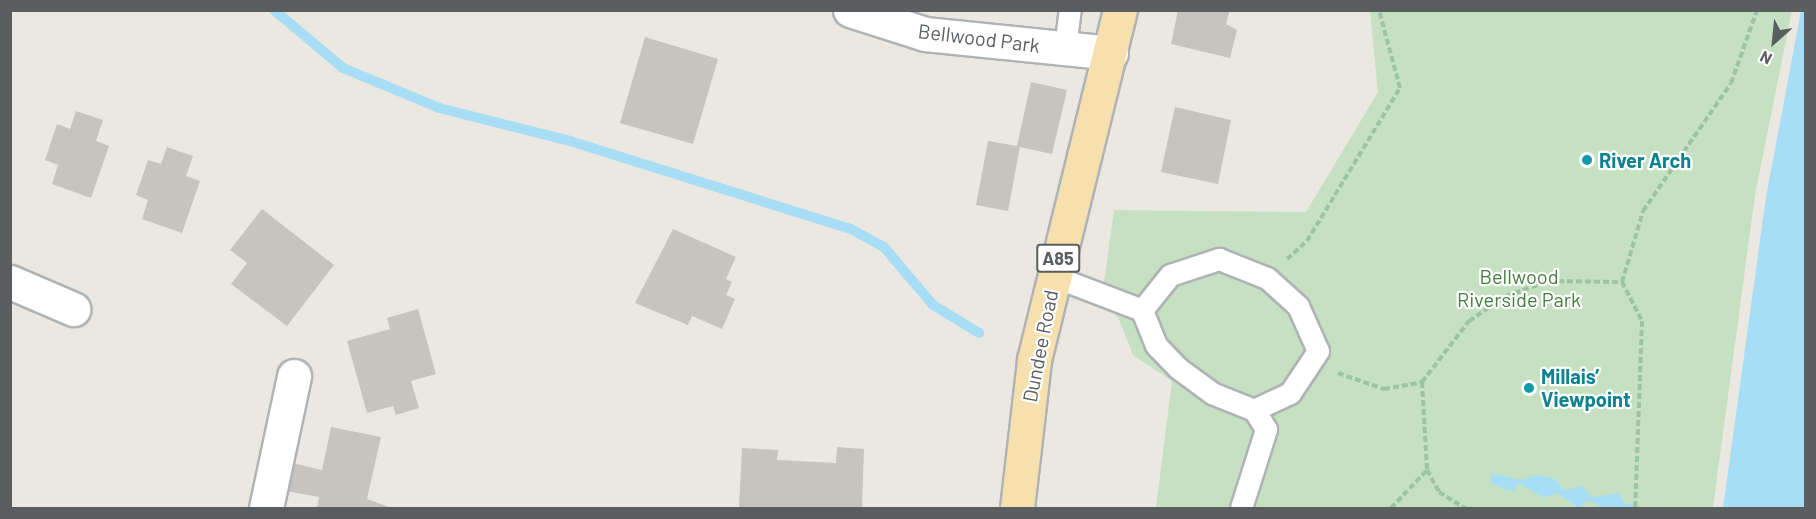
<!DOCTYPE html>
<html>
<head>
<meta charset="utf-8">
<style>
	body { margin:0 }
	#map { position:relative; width:1816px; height:519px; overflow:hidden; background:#ebe8e2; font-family:Barlow,sans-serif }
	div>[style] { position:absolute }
	.green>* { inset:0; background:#c5e1c1 }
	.water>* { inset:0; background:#a8def5 }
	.stream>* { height:10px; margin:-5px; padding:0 5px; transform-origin:5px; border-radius:5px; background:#a8def5 }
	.building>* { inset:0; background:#c7c3bf }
	.path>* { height:4px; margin-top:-2px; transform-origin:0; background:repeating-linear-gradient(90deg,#9cc3a2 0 6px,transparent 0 9px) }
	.roads { filter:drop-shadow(2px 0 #afb3b6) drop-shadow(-2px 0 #afb3b6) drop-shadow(0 2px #afb3b6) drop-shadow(0 -2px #afb3b6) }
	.service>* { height:21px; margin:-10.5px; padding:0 10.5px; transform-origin:10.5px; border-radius:10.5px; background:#fff }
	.minor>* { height:33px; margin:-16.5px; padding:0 16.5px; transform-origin:16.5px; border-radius:16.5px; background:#fff }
	.primary>* { height:33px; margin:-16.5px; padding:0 16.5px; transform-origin:16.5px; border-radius:16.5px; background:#f6e0ad }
	.dots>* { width:16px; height:16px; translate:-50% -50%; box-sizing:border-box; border:3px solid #fff; border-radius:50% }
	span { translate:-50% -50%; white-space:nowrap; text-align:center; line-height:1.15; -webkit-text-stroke:4.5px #fff; paint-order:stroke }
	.shield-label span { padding:2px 4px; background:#fff; border:2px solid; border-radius:4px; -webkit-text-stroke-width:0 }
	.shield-label { font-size:18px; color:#5a5e61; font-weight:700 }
	.street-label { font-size:20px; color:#5a5e61 }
	.culture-label { font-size:20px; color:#0d838f; font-weight:700 }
	.left { translate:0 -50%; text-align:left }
	.park-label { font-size:20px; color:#437e3d }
	.frame { position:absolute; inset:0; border:12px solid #5a5e61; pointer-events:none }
	.north { position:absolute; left:1744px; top:12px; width:60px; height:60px; -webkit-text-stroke:4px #fff; paint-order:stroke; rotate:207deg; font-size:16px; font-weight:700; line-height:24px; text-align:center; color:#5a5e61 }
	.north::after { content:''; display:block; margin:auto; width:21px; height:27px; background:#5a5e61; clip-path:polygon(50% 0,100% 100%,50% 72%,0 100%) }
</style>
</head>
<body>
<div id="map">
	<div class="green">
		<div style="clip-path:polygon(1370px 11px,1792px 11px,1755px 195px,1713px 508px,1156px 508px,1172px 381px,1133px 355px,1118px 317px,1101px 304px,1114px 210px,1306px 212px,1378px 92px)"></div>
	</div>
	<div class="water">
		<div style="clip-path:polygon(1801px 11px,1806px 11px,1805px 508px,1723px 508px,1766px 197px)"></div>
		<div style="clip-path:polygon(1491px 473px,1521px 480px,1538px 475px,1555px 479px,1564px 490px,1582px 486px,1592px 497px,1619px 493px,1625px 503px,1644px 508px,1602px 508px,1589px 500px,1578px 508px,1557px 493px,1544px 498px,1518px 483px,1514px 491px,1504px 489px,1491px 483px)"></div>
	</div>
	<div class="stream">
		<div style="left:274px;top:10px;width:90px;rotate:40deg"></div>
		<div style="left:343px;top:68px;width:104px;rotate:22.6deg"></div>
		<div style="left:439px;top:108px;width:135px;rotate:14.1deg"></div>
		<div style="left:570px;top:141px;width:294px;rotate:17.4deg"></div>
		<div style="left:851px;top:229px;width:38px;rotate:29deg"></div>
		<div style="left:884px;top:247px;width:76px;rotate:49.8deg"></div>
		<div style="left:933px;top:305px;width:54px;rotate:31.3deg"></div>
	</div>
	<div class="building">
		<div style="clip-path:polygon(1178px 10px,1230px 10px,1226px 24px,1237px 30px,1230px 58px,1171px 44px)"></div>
		<div style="clip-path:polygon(645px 37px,718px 59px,693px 144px,620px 123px)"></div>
		<div style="clip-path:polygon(1031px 82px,1067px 90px,1052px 154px,1020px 147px,1008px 211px,976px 205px,988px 141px,1017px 146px)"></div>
		<div style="clip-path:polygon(1175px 107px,1231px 120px,1218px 184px,1161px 172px)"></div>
		<div style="clip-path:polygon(76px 111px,103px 120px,96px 141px,109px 146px,91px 198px,52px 184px,58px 165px,45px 160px,57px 124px,70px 129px)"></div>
		<div style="clip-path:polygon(167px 147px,193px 156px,186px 176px,200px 181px,182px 233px,142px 219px,148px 200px,136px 195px,148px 160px,161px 164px)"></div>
		<div style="clip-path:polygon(262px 209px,334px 265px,287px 326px,231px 284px,247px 263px,230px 250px)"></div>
		<div style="clip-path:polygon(673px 229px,736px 257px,726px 279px,732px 282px,726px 295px,735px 299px,722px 329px,692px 316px,688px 325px,635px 303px)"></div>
		<div style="clip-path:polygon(418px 309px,436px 374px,411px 381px,419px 408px,396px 415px,393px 406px,367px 413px,347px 341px,390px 329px,387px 318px)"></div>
		<div style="clip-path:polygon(331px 427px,381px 437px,367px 499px,392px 508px,317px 508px,319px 497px,286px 491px,292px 463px,322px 470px)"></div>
		<div style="clip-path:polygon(837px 447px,864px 449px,862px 508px,739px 508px,742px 448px,778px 450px,777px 460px,836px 463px)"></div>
	</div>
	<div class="path">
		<div style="left:1287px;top:259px;width:27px;rotate:-42deg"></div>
		<div style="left:1307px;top:241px;width:179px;rotate:-58.7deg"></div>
		<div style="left:1400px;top:88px;width:81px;rotate:-105.1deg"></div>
		<div style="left:1622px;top:282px;width:44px;rotate:62.9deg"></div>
		<div style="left:1642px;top:321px;width:187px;rotate:92.1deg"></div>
		<div style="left:1338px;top:373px;width:49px;rotate:19.2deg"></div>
		<div style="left:1384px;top:389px;width:39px;rotate:-10deg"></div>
		<div style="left:1422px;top:382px;width:77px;rotate:-52.4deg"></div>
		<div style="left:1469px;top:321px;width:45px;rotate:-34deg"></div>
		<div style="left:1506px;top:296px;width:46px;rotate:-19.2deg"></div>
		<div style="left:1549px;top:281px;width:73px;rotate:0.8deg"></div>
		<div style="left:1622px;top:282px;width:74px;rotate:-73.5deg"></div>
		<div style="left:1643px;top:211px;width:155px;rotate:-55.5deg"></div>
		<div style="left:1731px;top:83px;width:77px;rotate:-70.4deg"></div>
		<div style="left:1422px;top:382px;width:88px;rotate:86.7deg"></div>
		<div style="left:1427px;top:470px;width:25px;rotate:61deg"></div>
		<div style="left:1439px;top:492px;width:31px;rotate:32deg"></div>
		<div style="left:1391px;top:508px;width:52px;rotate:-46.5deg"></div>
	</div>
	<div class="roads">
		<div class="service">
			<div style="left:1065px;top:48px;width:38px;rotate:-83deg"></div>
			<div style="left:1053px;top:276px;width:95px;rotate:20.9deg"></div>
			<div style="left:1142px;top:310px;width:45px;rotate:-51.3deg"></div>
			<div style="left:1170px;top:275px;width:52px;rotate:-18.1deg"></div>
			<div style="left:1219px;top:259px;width:52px;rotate:21.6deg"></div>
			<div style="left:1267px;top:278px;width:42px;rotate:42.1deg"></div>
			<div style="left:1298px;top:306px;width:49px;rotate:66deg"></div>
			<div style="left:1318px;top:351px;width:50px;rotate:123.7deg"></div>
			<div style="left:1290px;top:393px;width:40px;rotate:155deg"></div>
			<div style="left:1254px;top:410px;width:45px;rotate:-158deg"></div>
			<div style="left:1212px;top:393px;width:42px;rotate:-143.7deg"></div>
			<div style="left:1178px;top:368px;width:32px;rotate:-134deg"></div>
			<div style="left:1156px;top:345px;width:38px;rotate:-112deg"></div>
			<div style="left:1241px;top:508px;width:83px;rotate:-72.4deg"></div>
			<div style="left:1266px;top:429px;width:22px;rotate:-122deg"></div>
		</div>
		<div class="minor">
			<div style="left:850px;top:10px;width:79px;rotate:17.7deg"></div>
			<div style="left:925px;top:34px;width:187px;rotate:5.8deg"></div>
			<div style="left:10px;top:282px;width:69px;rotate:23.2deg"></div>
			<div style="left:266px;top:508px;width:135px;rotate:-78deg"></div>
		</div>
		<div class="primary">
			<div style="left:1017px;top:508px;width:149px;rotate:-83.4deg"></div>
			<div style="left:1034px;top:360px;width:360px;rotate:-76.2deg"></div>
		</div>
	</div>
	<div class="dots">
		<div style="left:1587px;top:160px;background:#0f9aa8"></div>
		<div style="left:1529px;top:388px;background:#0f9aa8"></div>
	</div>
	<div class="shield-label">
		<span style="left:1058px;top:258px">A85</span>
	</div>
	<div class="street-label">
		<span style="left:979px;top:38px;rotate:7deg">Bellwood Park</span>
		<span style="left:1040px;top:346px;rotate:-79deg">Dundee Road</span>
	</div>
	<div class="culture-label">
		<span class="left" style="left:1599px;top:160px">River Arch</span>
		<span class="left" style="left:1541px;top:388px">Millais’<br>Viewpoint</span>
	</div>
	<div class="park-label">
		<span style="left:1519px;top:288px">Bellwood<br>Riverside Park</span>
	</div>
	<div class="frame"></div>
	<div class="north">N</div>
</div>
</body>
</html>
